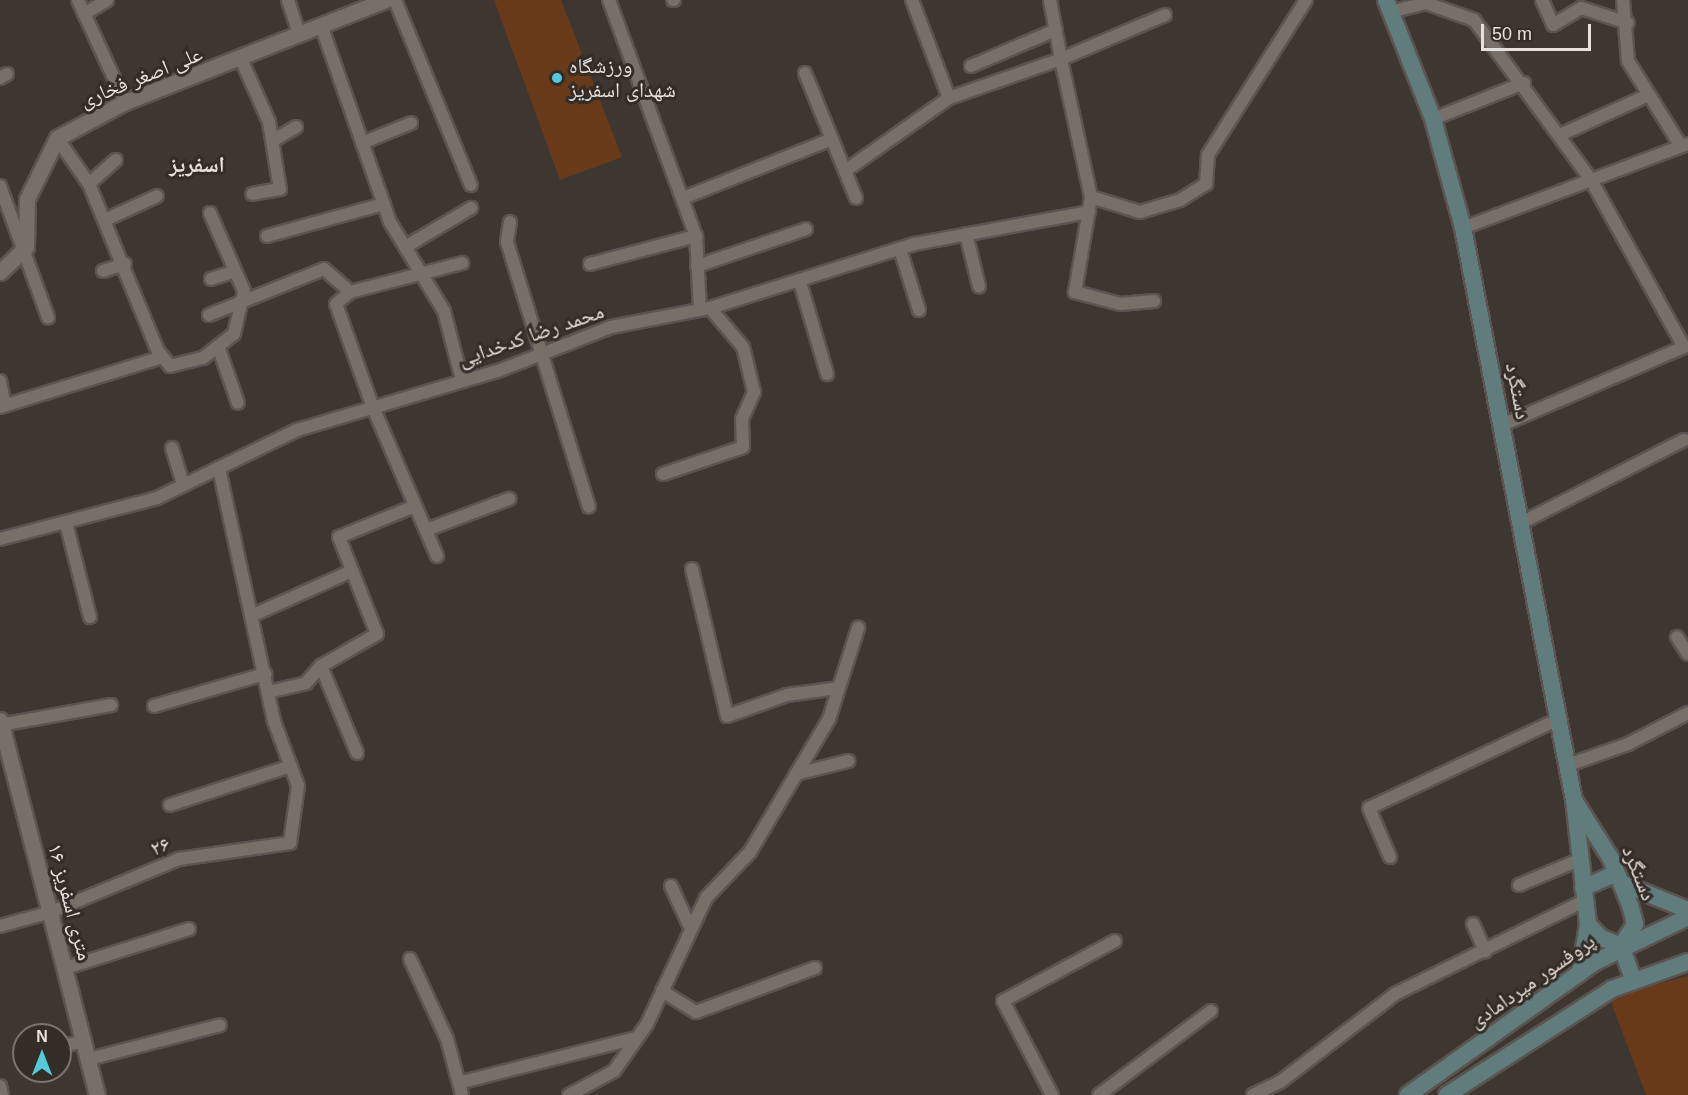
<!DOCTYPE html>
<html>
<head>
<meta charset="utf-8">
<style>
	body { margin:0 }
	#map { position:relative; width:1688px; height:1095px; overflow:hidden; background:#3e3631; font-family:Helvetica,"Noto Naskh Arabic",sans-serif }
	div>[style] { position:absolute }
	.green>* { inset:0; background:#693a1a }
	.roads { filter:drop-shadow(2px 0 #5b5450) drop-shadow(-2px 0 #5b5450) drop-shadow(0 2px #5b5450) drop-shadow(0 -2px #5b5450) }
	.minor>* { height:12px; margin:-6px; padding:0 6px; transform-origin:6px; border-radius:6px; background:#786f69 }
	.tertiary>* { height:15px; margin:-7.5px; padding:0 7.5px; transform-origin:7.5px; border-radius:7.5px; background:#786f69 }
	.secondary>* { height:16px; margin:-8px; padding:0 8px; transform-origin:8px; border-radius:8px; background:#617c7c }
	.dots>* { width:16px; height:16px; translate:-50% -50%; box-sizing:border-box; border:3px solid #342c27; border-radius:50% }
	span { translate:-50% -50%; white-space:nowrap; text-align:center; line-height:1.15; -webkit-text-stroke:6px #342c27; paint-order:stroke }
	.poi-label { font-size:21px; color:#e7e1de }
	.left { translate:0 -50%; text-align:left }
	.street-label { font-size:21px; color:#e7e1de }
	.neighbourhood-label { font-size:22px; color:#e7e1de; font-weight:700 }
	.north { position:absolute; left:12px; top:1023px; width:60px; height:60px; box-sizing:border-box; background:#342c27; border:2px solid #7c7470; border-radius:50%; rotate:0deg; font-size:16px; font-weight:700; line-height:24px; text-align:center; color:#e7e1de }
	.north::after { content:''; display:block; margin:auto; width:21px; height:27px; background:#53cbda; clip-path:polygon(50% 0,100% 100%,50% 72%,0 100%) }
	.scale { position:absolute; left:1481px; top:24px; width:110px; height:27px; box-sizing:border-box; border:3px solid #e7e1de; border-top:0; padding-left:8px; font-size:18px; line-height:21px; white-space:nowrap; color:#e7e1de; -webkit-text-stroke:4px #342c27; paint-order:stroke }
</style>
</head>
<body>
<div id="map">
	<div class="green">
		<div style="clip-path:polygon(494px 0,561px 0,622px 157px,560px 180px)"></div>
		<div style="clip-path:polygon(1688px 976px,1688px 1095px,1646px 1095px,1609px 997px)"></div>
	</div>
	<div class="roads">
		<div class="minor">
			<div style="left:78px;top:0;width:112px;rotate:65.3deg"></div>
			<div style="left:288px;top:0;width:36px;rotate:72deg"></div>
			<div style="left:395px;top:0;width:200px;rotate:67.7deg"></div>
			<div style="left:609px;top:0;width:252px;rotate:69.8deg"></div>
			<div style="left:696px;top:236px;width:74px;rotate:86.9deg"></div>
			<div style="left:673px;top:0;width:1px"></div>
			<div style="left:912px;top:0;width:105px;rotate:69.3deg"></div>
			<div style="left:949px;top:98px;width:119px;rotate:-19.2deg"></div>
			<div style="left:1061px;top:59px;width:60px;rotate:-100.6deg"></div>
			<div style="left:1542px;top:0;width:27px;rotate:66deg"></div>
			<div style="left:1553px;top:25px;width:33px;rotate:-31deg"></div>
			<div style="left:1581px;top:8px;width:49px;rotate:17.7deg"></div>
			<div style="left:1623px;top:0;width:61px;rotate:85.3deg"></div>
			<div style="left:1628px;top:61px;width:100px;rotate:58.1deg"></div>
			<div style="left:1390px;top:12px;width:37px;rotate:-14deg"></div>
			<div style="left:1426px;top:3px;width:51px;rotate:19.5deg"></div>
			<div style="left:1474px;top:20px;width:198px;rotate:53.8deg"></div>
			<div style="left:1591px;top:180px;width:191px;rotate:60.9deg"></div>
			<div style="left:1684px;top:347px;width:198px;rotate:156.8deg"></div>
			<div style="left:84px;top:14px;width:27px;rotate:-31deg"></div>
			<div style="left:321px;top:25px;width:209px;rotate:70.7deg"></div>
			<div style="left:390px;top:222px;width:104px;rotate:58.8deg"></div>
			<div style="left:444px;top:311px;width:71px;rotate:75.4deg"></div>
			<div style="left:241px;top:59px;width:69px;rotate:66deg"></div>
			<div style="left:269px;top:122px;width:68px;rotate:80.7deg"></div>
			<div style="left:280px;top:189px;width:28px;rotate:170deg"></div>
			<div style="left:971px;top:66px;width:92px;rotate:-23deg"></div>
			<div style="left:805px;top:73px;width:135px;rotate:67.8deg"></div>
			<div style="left:0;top:78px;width:8px;rotate:-30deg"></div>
			<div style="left:1433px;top:119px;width:98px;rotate:-21.6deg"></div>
			<div style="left:1560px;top:135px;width:97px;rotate:-24.4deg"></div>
			<div style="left:57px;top:138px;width:56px;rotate:55.2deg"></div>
			<div style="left:89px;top:184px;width:181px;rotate:67.6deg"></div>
			<div style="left:158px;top:351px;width:19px;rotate:51deg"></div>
			<div style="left:170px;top:366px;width:34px;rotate:-14deg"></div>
			<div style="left:203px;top:358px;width:39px;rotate:-38deg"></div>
			<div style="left:234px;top:334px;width:44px;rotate:-76.9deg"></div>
			<div style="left:244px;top:291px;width:85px;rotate:-113.6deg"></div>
			<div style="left:272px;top:141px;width:28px;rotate:-30deg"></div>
			<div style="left:362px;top:143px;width:53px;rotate:-22.2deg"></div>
			<div style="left:845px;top:171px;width:127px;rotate:-35.1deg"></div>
			<div style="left:89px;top:184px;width:36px;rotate:-42deg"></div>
			<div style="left:0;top:186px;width:140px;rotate:69.9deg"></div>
			<div style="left:1091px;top:197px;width:51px;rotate:17deg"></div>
			<div style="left:1140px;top:212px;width:42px;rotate:-16.7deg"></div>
			<div style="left:1180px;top:200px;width:31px;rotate:-32deg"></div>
			<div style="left:1206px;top:184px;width:29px;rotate:-86deg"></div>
			<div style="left:1208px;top:155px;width:183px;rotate:-57.7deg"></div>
			<div style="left:683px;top:198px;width:160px;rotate:-21.6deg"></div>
			<div style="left:105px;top:220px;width:57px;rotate:-24.8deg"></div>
			<div style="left:510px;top:222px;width:20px;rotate:99deg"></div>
			<div style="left:507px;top:242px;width:277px;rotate:72.8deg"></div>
			<div style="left:1463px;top:228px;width:240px;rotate:-20.5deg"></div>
			<div style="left:966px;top:234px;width:54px;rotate:76deg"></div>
			<div style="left:267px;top:236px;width:121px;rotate:-15.3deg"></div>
			<div style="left:405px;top:247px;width:77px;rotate:-30.6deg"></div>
			<div style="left:900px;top:249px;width:64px;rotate:72.7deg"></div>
			<div style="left:590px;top:264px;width:110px;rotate:-14.8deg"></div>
			<div style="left:697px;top:266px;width:115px;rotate:-18.7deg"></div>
			<div style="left:103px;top:271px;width:23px;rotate:-18deg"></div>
			<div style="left:211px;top:279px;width:25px;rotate:-18deg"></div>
			<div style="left:800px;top:282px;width:96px;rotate:73.6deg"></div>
			<div style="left:1154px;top:301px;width:34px;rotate:175deg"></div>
			<div style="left:1120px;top:304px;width:47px;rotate:-165.1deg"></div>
			<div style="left:1075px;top:292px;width:96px;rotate:-80.4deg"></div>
			<div style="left:1091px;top:197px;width:141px;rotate:-102.3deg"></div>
			<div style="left:1061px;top:59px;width:113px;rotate:-22.9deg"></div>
			<div style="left:209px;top:315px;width:124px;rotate:-21.8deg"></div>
			<div style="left:324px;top:269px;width:35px;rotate:41deg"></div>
			<div style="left:218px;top:346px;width:60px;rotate:70.7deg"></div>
			<div style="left:0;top:381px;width:25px;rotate:79deg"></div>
			<div style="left:0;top:407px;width:170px;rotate:-17.1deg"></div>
			<div style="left:172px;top:448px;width:39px;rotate:73deg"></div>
			<div style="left:663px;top:474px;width:84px;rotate:-18.6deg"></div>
			<div style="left:743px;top:447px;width:28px;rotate:-92deg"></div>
			<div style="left:742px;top:419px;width:30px;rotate:-66deg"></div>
			<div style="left:754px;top:392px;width:46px;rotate:-103.7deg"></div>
			<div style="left:743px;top:347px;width:51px;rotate:-130.2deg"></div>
			<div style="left:66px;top:523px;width:97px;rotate:75.7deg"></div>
			<div style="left:1521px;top:523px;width:183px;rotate:-27deg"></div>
			<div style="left:426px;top:530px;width:89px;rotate:-20.5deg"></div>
			<div style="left:0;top:539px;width:162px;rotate:-14.6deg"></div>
			<div style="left:157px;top:498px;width:156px;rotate:-25.9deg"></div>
			<div style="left:297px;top:430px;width:209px;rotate:-16.4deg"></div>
			<div style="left:498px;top:371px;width:121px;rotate:-21.3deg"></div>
			<div style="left:611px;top:327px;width:101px;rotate:-10.9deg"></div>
			<div style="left:710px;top:308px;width:214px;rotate:-17.4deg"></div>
			<div style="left:914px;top:244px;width:178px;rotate:-10.4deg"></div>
			<div style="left:437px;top:556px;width:164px;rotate:-113.3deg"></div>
			<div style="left:372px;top:405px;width:107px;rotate:-109.6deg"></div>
			<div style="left:336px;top:304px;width:18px;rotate:-41deg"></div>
			<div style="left:350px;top:292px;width:116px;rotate:-14.5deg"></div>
			<div style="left:692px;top:569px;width:151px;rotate:76.6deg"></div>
			<div style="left:727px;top:716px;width:64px;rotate:-19.3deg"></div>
			<div style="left:787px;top:695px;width:51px;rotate:-7.8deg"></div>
			<div style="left:253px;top:615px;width:108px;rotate:-24deg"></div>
			<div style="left:1677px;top:637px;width:20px;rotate:57deg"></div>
			<div style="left:321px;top:666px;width:94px;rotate:67.5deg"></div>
			<div style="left:268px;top:692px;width:39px;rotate:-13deg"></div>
			<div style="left:306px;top:683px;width:23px;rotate:-49deg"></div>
			<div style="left:321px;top:666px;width:64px;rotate:-29.7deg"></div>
			<div style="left:377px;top:634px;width:104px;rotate:-111.4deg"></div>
			<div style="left:339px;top:537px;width:82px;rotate:-22.2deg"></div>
			<div style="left:154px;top:706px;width:116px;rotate:-16.1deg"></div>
			<div style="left:0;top:725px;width:113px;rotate:-10.2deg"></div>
			<div style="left:1568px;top:765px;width:64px;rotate:-19.3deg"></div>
			<div style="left:1628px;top:744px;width:68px;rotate:-27.3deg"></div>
			<div style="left:796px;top:774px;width:54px;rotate:-14deg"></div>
			<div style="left:170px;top:805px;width:127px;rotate:-17.9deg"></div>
			<div style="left:1390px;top:857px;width:53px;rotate:-113.2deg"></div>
			<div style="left:1369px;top:808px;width:210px;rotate:-25.1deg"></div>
			<div style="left:1519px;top:885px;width:65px;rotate:-22.6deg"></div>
			<div style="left:671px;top:886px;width:47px;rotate:65.1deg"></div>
			<div style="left:1473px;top:924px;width:30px;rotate:66deg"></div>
			<div style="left:0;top:926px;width:53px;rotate:-15.4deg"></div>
			<div style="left:51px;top:912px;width:139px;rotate:-22.5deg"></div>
			<div style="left:179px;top:859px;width:112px;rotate:-8.2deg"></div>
			<div style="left:290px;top:843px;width:58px;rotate:-82deg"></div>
			<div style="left:298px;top:786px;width:69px;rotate:-110.3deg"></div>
			<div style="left:274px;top:721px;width:259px;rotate:-102.3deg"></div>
			<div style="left:410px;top:959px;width:88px;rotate:65.2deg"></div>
			<div style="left:447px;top:1039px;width:58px;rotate:75deg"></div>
			<div style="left:66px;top:968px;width:129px;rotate:-17.6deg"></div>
			<div style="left:662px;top:991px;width:40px;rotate:32deg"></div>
			<div style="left:696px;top:1012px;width:127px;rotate:-20.3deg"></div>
			<div style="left:60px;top:1047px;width:25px;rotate:-14deg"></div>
			<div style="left:89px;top:1059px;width:135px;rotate:-14.5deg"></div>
			<div style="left:462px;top:1082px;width:179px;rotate:-14.2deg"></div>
			<div style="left:0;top:1086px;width:9px;rotate:77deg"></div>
			<div style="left:569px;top:1095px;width:51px;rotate:-28.1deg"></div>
			<div style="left:614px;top:1071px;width:57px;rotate:-54.9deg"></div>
			<div style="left:647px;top:1024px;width:139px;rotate:-64.9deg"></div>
			<div style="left:706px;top:898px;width:64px;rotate:-46.3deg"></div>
			<div style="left:750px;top:852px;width:155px;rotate:-59.3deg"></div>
			<div style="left:829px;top:719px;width:96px;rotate:-72.3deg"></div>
			<div style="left:1052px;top:1095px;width:106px;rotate:-117.5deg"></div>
			<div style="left:1003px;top:1001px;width:127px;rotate:-28.2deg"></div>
			<div style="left:1099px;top:1095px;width:140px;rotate:-36.9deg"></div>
			<div style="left:1253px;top:1095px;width:30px;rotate:-26deg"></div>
			<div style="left:1280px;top:1082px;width:145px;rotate:-37.4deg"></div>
			<div style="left:1395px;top:994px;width:211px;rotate:-26.2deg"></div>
		</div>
		<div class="tertiary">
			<div style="left:0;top:272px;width:36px;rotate:-44deg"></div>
			<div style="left:26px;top:247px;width:48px;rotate:-88.8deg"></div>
			<div style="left:27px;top:199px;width:68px;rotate:-63.8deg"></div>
			<div style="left:57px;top:138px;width:77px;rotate:-27.9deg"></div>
			<div style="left:125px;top:102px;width:279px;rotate:-21.4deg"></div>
			<div style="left:0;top:720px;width:387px;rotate:75.5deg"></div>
		</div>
		<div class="secondary">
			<div style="left:1386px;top:0;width:128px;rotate:68.4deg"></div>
			<div style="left:1433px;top:119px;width:113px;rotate:74.6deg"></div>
			<div style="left:1463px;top:228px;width:583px;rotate:79.02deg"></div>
			<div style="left:1574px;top:800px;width:70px;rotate:57.9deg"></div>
			<div style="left:1611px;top:859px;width:50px;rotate:67.6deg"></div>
			<div style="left:1630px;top:905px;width:20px;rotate:75deg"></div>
			<div style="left:1635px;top:924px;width:26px;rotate:122deg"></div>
			<div style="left:1621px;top:946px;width:23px;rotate:-157deg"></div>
			<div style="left:1600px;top:937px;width:18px;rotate:-133deg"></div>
			<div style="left:1588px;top:924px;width:125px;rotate:-96.4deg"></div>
			<div style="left:1621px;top:883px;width:72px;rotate:21.9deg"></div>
			<div style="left:1583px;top:888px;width:37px;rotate:-24deg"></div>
			<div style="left:1621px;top:946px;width:35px;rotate:70deg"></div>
			<div style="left:1580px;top:973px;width:50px;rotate:-80.7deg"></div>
			<div style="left:1408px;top:1095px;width:229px;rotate:-35.4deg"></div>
			<div style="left:1595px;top:962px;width:103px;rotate:-25.8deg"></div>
			<div style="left:1447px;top:1095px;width:196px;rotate:-32.7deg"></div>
			<div style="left:1612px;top:989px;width:81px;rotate:-19.6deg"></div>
		</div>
	</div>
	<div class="dots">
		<div style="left:557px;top:78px;background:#53cbda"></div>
	</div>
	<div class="poi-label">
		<span class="left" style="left:569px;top:78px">ورزشگاه<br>شهدای اسفریز</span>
	</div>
	<div class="street-label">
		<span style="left:141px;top:77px;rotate:-22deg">علی اصغر فخاری</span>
		<span style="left:531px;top:335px;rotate:-19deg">محمد رضا کدخدایی</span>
		<span style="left:1518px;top:391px;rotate:79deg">دستگرد</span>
		<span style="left:160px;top:846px;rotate:-20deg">۲۶</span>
		<span style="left:1639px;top:873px;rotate:68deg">دستگرد</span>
		<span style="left:70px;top:902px;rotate:75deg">۱۶ متری اسفریز</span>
		<span style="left:1532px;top:981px;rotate:-35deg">پروفسور میردامادی</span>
	</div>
	<div class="neighbourhood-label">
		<span style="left:197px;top:165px">اسفریز</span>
	</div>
	<div class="north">N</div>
	<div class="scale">50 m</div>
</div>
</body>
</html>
